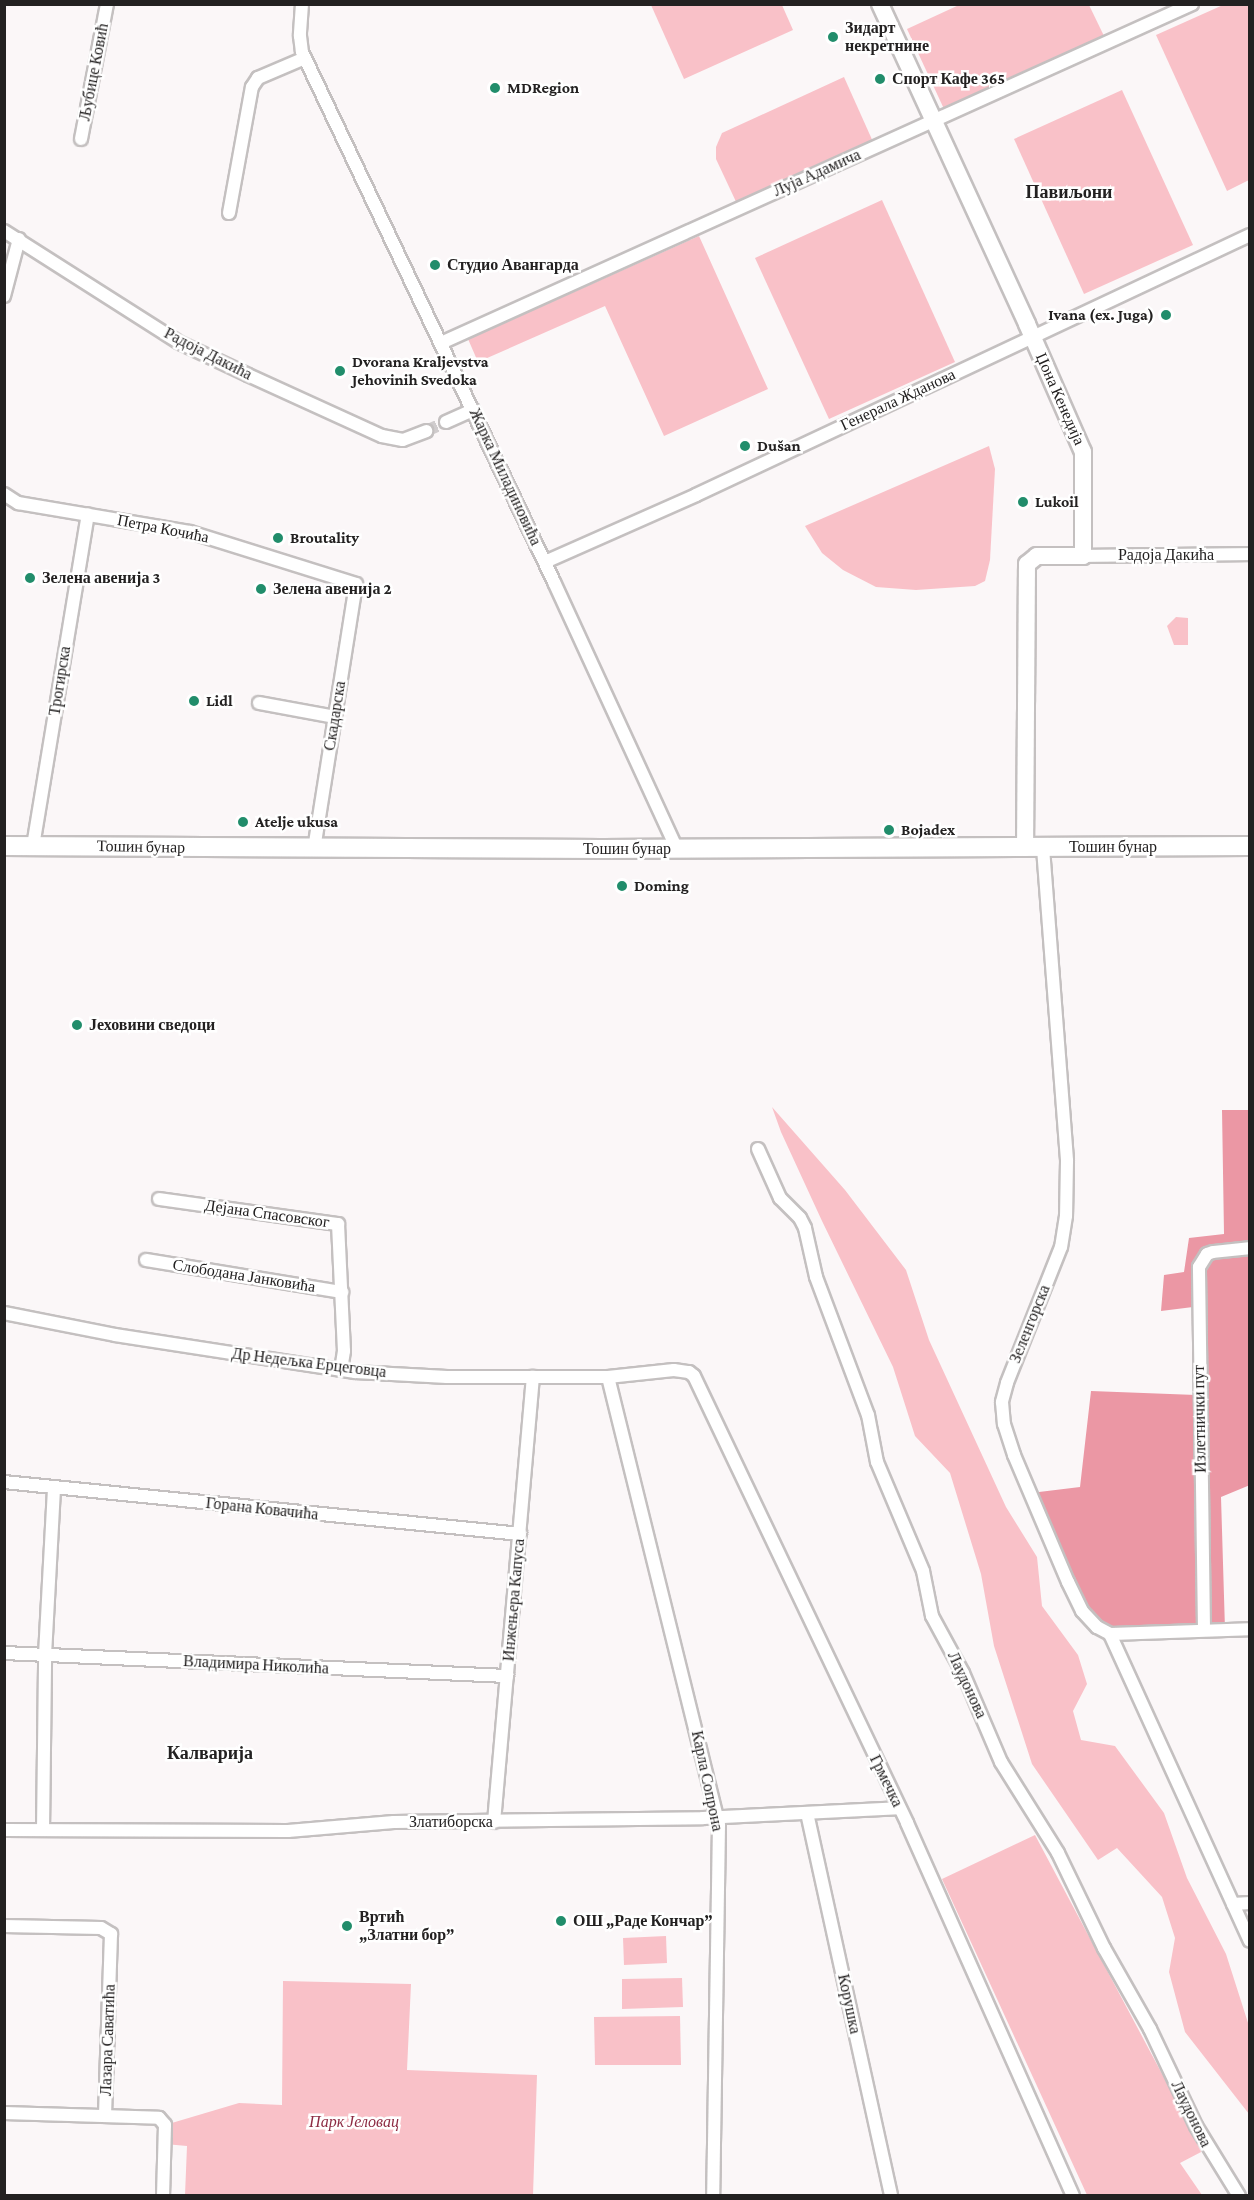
<!DOCTYPE html>
<html>
<head>
<meta charset="utf-8">
<style>
	body { margin:0 }
	#map { position:relative; width:1254px; height:2200px; overflow:hidden; background:#fbf7f8; font-family:"Crimson Pro",serif }
	div>[style] { position:absolute }
	.green>* { inset:0; background:#f9c1c8 }
	.forest>* { inset:0; background:#eb97a4 }
	.minor-tunnel>* { height:12px; margin-top:-6px; transform-origin:0; background:repeating-linear-gradient(90deg,#d0cccd 0 12px,transparent 0 18px) }
	.roads { filter:drop-shadow(2px 0 #c4c0c0) drop-shadow(-2px 0 #c4c0c0) drop-shadow(0 2px #c4c0c0) drop-shadow(0 -2px #c4c0c0) }
	.minor>* { height:12px; margin:-6px; padding:0 6px; transform-origin:6px; border-radius:6px; background:#fff }
	.tertiary>* { height:16px; margin:-8px; padding:0 8px; transform-origin:8px; border-radius:8px; background:#fff }
	.secondary>* { height:18px; margin:-9px; padding:0 9px; transform-origin:9px; border-radius:9px; background:#fff }
	.dots>* { width:16px; height:16px; translate:-50% -50%; box-sizing:border-box; border:3px solid #fff; border-radius:50% }
	span { translate:-50% -50%; white-space:nowrap; text-align:center; line-height:1.15; -webkit-text-stroke:5px #fff; paint-order:stroke }
	.poi-label { font-size:16px; color:#232121; font-weight:700 }
	.left { translate:0 -50%; text-align:left }
	.right { translate:-100% -50%; text-align:right }
	.street-label { font-size:16px; color:#232121 }
	.park-label { font-size:16px; color:#8d2c44; font-style:italic }
	.neighbourhood-label { font-size:18px; color:#232121; font-weight:700 }
	.frame { position:absolute; inset:0; border:6px solid #232121; pointer-events:none }
</style>
</head>
<body>
<div id="map">
	<div class="green">
		<div style="clip-path:polygon(651px 5px,782px 5px,793px 30px,684px 79px)"></div>
		<div style="clip-path:polygon(1089px 5px,1104px 36px,944px 109px,907px 29px,959px 5px)"></div>
		<div style="clip-path:polygon(1223px 5px,1250px 5px,1249px 180px,1227px 191px,1156px 35px)"></div>
		<div style="clip-path:polygon(844px 77px,874px 144px,738px 206px,716px 159px,716px 147px,722px 133px)"></div>
		<div style="clip-path:polygon(1122px 90px,1193px 245px,1084px 294px,1014px 139px)"></div>
		<div style="clip-path:polygon(882px 200px,955px 362px,829px 419px,755px 258px)"></div>
		<div style="clip-path:polygon(699px 236px,768px 389px,664px 436px,605px 306px,478px 362px,468px 339px)"></div>
		<div style="clip-path:polygon(989px 446px,995px 469px,990px 560px,985px 581px,975px 586px,916px 590px,876px 587px,843px 570px,822px 553px,805px 526px)"></div>
		<div style="clip-path:polygon(1176px 617px,1188px 618px,1188px 645px,1174px 645px,1167px 626px)"></div>
		<div style="clip-path:polygon(772px 1107px,845px 1190px,906px 1270px,929px 1340px,1006px 1507px,1037px 1557px,1042px 1606px,1078px 1655px,1087px 1684px,1073px 1711px,1081px 1740px,1115px 1746px,1164px 1813px,1187px 1878px,1226px 1954px,1249px 2026px,1249px 2114px,1185px 2032px,1169px 1972px,1175px 1938px,1162px 1897px,1117px 1848px,1098px 1860px,1032px 1764px,994px 1646px,981px 1574px,950px 1473px,915px 1436px,893px 1367px,822px 1221px,781px 1132px)"></div>
		<div style="clip-path:polygon(1035px 1835px,1203px 2151px,1180px 2163px,1202px 2195px,1087px 2195px,942px 1879px)"></div>
		<div style="clip-path:polygon(666px 1936px,667px 1963px,624px 1965px,623px 1938px)"></div>
		<div style="clip-path:polygon(682px 1978px,683px 2007px,622px 2009px,622px 1979px)"></div>
		<div style="clip-path:polygon(283px 1981px,411px 1984px,407px 2070px,537px 2075px,533px 2195px,185px 2195px,187px 2146px,165px 2144px,165px 2125px,239px 2103px,282px 2105px)"></div>
		<div style="clip-path:polygon(680px 2016px,681px 2065px,595px 2065px,594px 2017px)"></div>
	</div>
	<div class="forest">
		<div style="clip-path:polygon(1222px 1110px,1249px 1110px,1250px 1485px,1221px 1497px,1225px 1629px,1110px 1634px,1097px 1627px,1038px 1512px,1039px 1492px,1080px 1487px,1091px 1391px,1196px 1395px,1193px 1307px,1161px 1311px,1164px 1275px,1184px 1272px,1189px 1238px,1224px 1234px)"></div>
	</div>
	<div class="minor-tunnel">
		<div style="left:426px;top:431px;width:22px;rotate:-24deg"></div>
	</div>
	<div class="roads">
		<div class="minor">
			<div style="left:302px;top:4px;width:32px;rotate:94deg"></div>
			<div style="left:300px;top:36px;width:16px;rotate:83deg"></div>
			<div style="left:302px;top:52px;width:587px;rotate:64.57deg"></div>
			<div style="left:554px;top:582px;width:294px;rotate:65.3deg"></div>
			<div style="left:81px;top:139px;width:137px;rotate:-79.1deg"></div>
			<div style="left:229px;top:213px;width:128px;rotate:-79.7deg"></div>
			<div style="left:252px;top:87px;width:11px;rotate:-56deg"></div>
			<div style="left:258px;top:78px;width:51px;rotate:-23.1deg"></div>
			<div style="left:4px;top:231px;width:206px;rotate:32.5deg"></div>
			<div style="left:178px;top:342px;width:77px;rotate:25.2deg"></div>
			<div style="left:248px;top:375px;width:147px;rotate:24.5deg"></div>
			<div style="left:382px;top:436px;width:21px;rotate:11deg"></div>
			<div style="left:403px;top:440px;width:25px;rotate:-21deg"></div>
			<div style="left:4px;top:296px;width:59px;rotate:-75.3deg"></div>
			<div style="left:441px;top:343px;width:824px;rotate:-24.29deg"></div>
			<div style="left:446px;top:422px;width:30px;rotate:-24deg"></div>
			<div style="left:4px;top:494px;width:17px;rotate:33deg"></div>
			<div style="left:18px;top:503px;width:174px;rotate:9.6deg"></div>
			<div style="left:190px;top:532px;width:174px;rotate:17.4deg"></div>
			<div style="left:356px;top:584px;width:267px;rotate:99deg"></div>
			<div style="left:1083px;top:556px;width:167px;rotate:-0.7deg"></div>
			<div style="left:545px;top:562px;width:165px;rotate:-23.9deg"></div>
			<div style="left:696px;top:495px;width:612px;rotate:-25.14deg"></div>
			<div style="left:259px;top:703px;width:77px;rotate:10.4deg"></div>
			<div style="left:33px;top:846px;width:336px;rotate:-80.6deg"></div>
			<div style="left:1043px;top:848px;width:314px;rotate:85.6deg"></div>
			<div style="left:1067px;top:1161px;width:55px;rotate:91deg"></div>
			<div style="left:1066px;top:1216px;width:31px;rotate:99deg"></div>
			<div style="left:1061px;top:1247px;width:146px;rotate:111.7deg"></div>
			<div style="left:1007px;top:1383px;width:20px;rotate:105deg"></div>
			<div style="left:1002px;top:1402px;width:22px;rotate:85deg"></div>
			<div style="left:1004px;top:1424px;width:33px;rotate:72deg"></div>
			<div style="left:1014px;top:1455px;width:138px;rotate:67deg"></div>
			<div style="left:1068px;top:1582px;width:32px;rotate:64deg"></div>
			<div style="left:1082px;top:1611px;width:22px;rotate:47deg"></div>
			<div style="left:1097px;top:1627px;width:15px;rotate:28deg"></div>
			<div style="left:1110px;top:1634px;width:140px;rotate:-2deg"></div>
			<div style="left:758px;top:1149px;width:54px;rotate:65.8deg"></div>
			<div style="left:780px;top:1198px;width:28px;rotate:45deg"></div>
			<div style="left:800px;top:1218px;width:11px;rotate:63deg"></div>
			<div style="left:805px;top:1228px;width:50px;rotate:77.3deg"></div>
			<div style="left:816px;top:1277px;width:147px;rotate:69.4deg"></div>
			<div style="left:868px;top:1415px;width:48px;rotate:79.2deg"></div>
			<div style="left:877px;top:1462px;width:118px;rotate:67.1deg"></div>
			<div style="left:923px;top:1571px;width:46px;rotate:78.7deg"></div>
			<div style="left:932px;top:1616px;width:65px;rotate:61.5deg"></div>
			<div style="left:963px;top:1673px;width:97px;rotate:66.9deg"></div>
			<div style="left:1001px;top:1762px;width:107px;rotate:57.9deg"></div>
			<div style="left:1058px;top:1853px;width:106px;rotate:64.2deg"></div>
			<div style="left:1104px;top:1948px;width:93px;rotate:60.4deg"></div>
			<div style="left:1150px;top:2029px;width:107px;rotate:64.6deg"></div>
			<div style="left:1196px;top:2126px;width:82px;rotate:58.4deg"></div>
			<div style="left:159px;top:1199px;width:181px;rotate:8deg"></div>
			<div style="left:338px;top:1224px;width:127px;rotate:87.3deg"></div>
			<div style="left:344px;top:1351px;width:19px;rotate:99deg"></div>
			<div style="left:146px;top:1260px;width:199px;rotate:9.3deg"></div>
			<div style="left:4px;top:1313px;width:113px;rotate:11.2deg"></div>
			<div style="left:115px;top:1335px;width:243px;rotate:8.8deg"></div>
			<div style="left:355px;top:1372px;width:92px;rotate:3.1deg"></div>
			<div style="left:447px;top:1377px;width:161px"></div>
			<div style="left:608px;top:1377px;width:66px;rotate:-6.1deg"></div>
			<div style="left:674px;top:1370px;width:15px;rotate:8deg"></div>
			<div style="left:689px;top:1372px;width:6px;rotate:39deg"></div>
			<div style="left:694px;top:1376px;width:495px;rotate:64.5deg"></div>
			<div style="left:907px;top:1823px;width:408px;rotate:66deg"></div>
			<div style="left:608px;top:1377px;width:462px;rotate:76.1deg"></div>
			<div style="left:719px;top:1825px;width:371px;rotate:90.9deg"></div>
			<div style="left:4px;top:1482px;width:519px;rotate:5.75deg"></div>
			<div style="left:1204px;top:1629px;width:362px;rotate:-90.8deg"></div>
			<div style="left:1199px;top:1267px;width:15px;rotate:-58deg"></div>
			<div style="left:1207px;top:1254px;width:6px;rotate:-18deg"></div>
			<div style="left:1213px;top:1252px;width:37px;rotate:-6deg"></div>
			<div style="left:1110px;top:1634px;width:337px;rotate:65.5deg"></div>
			<div style="left:4px;top:1653px;width:504px;rotate:2.62deg"></div>
			<div style="left:807px;top:1813px;width:392px;rotate:77.6deg"></div>
			<div style="left:494px;top:1822px;width:447px;rotate:-85deg"></div>
			<div style="left:4px;top:1830px;width:284px;rotate:0.2deg"></div>
			<div style="left:288px;top:1831px;width:106px;rotate:-4.9deg"></div>
			<div style="left:394px;top:1822px;width:309px;rotate:-0.7deg"></div>
			<div style="left:703px;top:1818px;width:195px;rotate:-2.9deg"></div>
			<div style="left:43px;top:1830px;width:175px;rotate:-89.3deg"></div>
			<div style="left:45px;top:1655px;width:168px;rotate:-86.9deg"></div>
			<div style="left:1233px;top:1904px;width:17px;rotate:-3deg"></div>
			<div style="left:4px;top:1926px;width:97px;rotate:1.2deg"></div>
			<div style="left:101px;top:1928px;width:12px;rotate:31deg"></div>
			<div style="left:111px;top:1934px;width:182px;rotate:91.9deg"></div>
			<div style="left:4px;top:2113px;width:155px;rotate:1.8deg"></div>
			<div style="left:159px;top:2118px;width:9px;rotate:49deg"></div>
			<div style="left:165px;top:2125px;width:71px;rotate:91.6deg"></div>
		</div>
		<div class="tertiary">
			<div style="left:880px;top:4px;width:352px;rotate:65.3deg"></div>
			<div style="left:1027px;top:324px;width:140px;rotate:66.4deg"></div>
			<div style="left:1083px;top:452px;width:104px;rotate:90deg"></div>
			<div style="left:1083px;top:556px;width:46px;rotate:180deg"></div>
			<div style="left:1037px;top:556px;width:13px;rotate:141deg"></div>
			<div style="left:1027px;top:564px;width:284px;rotate:90.4deg"></div>
		</div>
		<div class="secondary">
			<div style="left:4px;top:846px;width:598px;rotate:0.29deg"></div>
			<div style="left:602px;top:849px;width:648px;rotate:-0.27deg"></div>
		</div>
	</div>
	<div class="dots">
		<div style="left:833px;top:37px;background:#218d6b"></div>
		<div style="left:880px;top:79px;background:#218d6b"></div>
		<div style="left:495px;top:88px;background:#218d6b"></div>
		<div style="left:435px;top:265px;background:#218d6b"></div>
		<div style="left:1166px;top:315px;background:#218d6b"></div>
		<div style="left:340px;top:371px;background:#218d6b"></div>
		<div style="left:745px;top:446px;background:#218d6b"></div>
		<div style="left:1023px;top:502px;background:#218d6b"></div>
		<div style="left:278px;top:538px;background:#218d6b"></div>
		<div style="left:30px;top:578px;background:#218d6b"></div>
		<div style="left:261px;top:589px;background:#218d6b"></div>
		<div style="left:194px;top:701px;background:#218d6b"></div>
		<div style="left:243px;top:822px;background:#218d6b"></div>
		<div style="left:889px;top:830px;background:#218d6b"></div>
		<div style="left:622px;top:886px;background:#218d6b"></div>
		<div style="left:77px;top:1025px;background:#218d6b"></div>
		<div style="left:561px;top:1921px;background:#218d6b"></div>
		<div style="left:347px;top:1926px;background:#218d6b"></div>
	</div>
	<div class="poi-label">
		<span class="left" style="left:845px;top:37px">Зидарт<br>некретнине</span>
		<span class="left" style="left:892px;top:79px">Спорт Кафе 365</span>
		<span class="left" style="left:507px;top:88px">MDRegion</span>
		<span class="left" style="left:447px;top:265px">Студио Авангарда</span>
		<span class="right" style="left:1154px;top:315px">Ivana (ex. Juga)</span>
		<span class="left" style="left:352px;top:371px">Dvorana Kraljevstva<br>Jehovinih Svedoka</span>
		<span class="left" style="left:757px;top:446px">Dušan</span>
		<span class="left" style="left:1035px;top:502px">Lukoil</span>
		<span class="left" style="left:290px;top:538px">Broutality</span>
		<span class="left" style="left:42px;top:578px">Зелена авенија 3</span>
		<span class="left" style="left:273px;top:589px">Зелена авенија 2</span>
		<span class="left" style="left:206px;top:701px">Lidl</span>
		<span class="left" style="left:255px;top:822px">Atelje ukusa</span>
		<span class="left" style="left:901px;top:830px">Bojadex</span>
		<span class="left" style="left:634px;top:886px">Doming</span>
		<span class="left" style="left:89px;top:1025px">Јеховини сведоци</span>
		<span class="left" style="left:359px;top:1926px">Вртић<br>„Златни бор”</span>
		<span class="left" style="left:573px;top:1921px">ОШ „Раде Кончар”</span>
	</div>
	<div class="street-label">
		<span style="left:94px;top:72px;rotate:-79deg">Љубице Ковић</span>
		<span style="left:817px;top:173px;rotate:-24deg">Луја Адамича</span>
		<span style="left:208px;top:354px;rotate:27deg">Радоја Дакића</span>
		<span style="left:1060px;top:399px;rotate:66deg">Џона Кенедија</span>
		<span style="left:898px;top:400px;rotate:-25deg">Генерала Жданова</span>
		<span style="left:505px;top:477px;rotate:65deg">Жарка Миладиновића</span>
		<span style="left:163px;top:529px;rotate:11deg">Петра Кочића</span>
		<span style="left:1166px;top:555px">Радоја Дакића</span>
		<span style="left:60px;top:681px;rotate:-81deg">Трогирска</span>
		<span style="left:335px;top:716px;rotate:-81deg">Скадарска</span>
		<span style="left:141px;top:847px;rotate:1deg">Тошин бунар</span>
		<span style="left:1113px;top:847px">Тошин бунар</span>
		<span style="left:627px;top:849px">Тошин бунар</span>
		<span style="left:267px;top:1214px;rotate:8deg">Дејана Спасовског</span>
		<span style="left:244px;top:1276px;rotate:9deg">Слободана Јанковића</span>
		<span style="left:1030px;top:1324px;rotate:-68deg">Зеленгорска</span>
		<span style="left:309px;top:1363px;rotate:7deg">Др Недељка Ерцеговца</span>
		<span style="left:1200px;top:1419px;rotate:-91deg">Излетнички пут</span>
		<span style="left:262px;top:1509px;rotate:6deg">Горана Ковачића</span>
		<span style="left:514px;top:1600px;rotate:-85deg">Инжењера Капуса</span>
		<span style="left:256px;top:1665px;rotate:3deg">Владимира Николића</span>
		<span style="left:967px;top:1685px;rotate:65deg">Лаудонова</span>
		<span style="left:707px;top:1781px;rotate:78deg">Карла Сопрона</span>
		<span style="left:886px;top:1781px;rotate:64deg">Грмечка</span>
		<span style="left:451px;top:1822px">Златиборска</span>
		<span style="left:849px;top:2004px;rotate:78deg">Корушка</span>
		<span style="left:108px;top:2040px;rotate:-88deg">Лазара Саватића</span>
		<span style="left:1191px;top:2114px;rotate:64deg">Лаудонова</span>
	</div>
	<div class="park-label">
		<span style="left:354px;top:2122px">Парк Јеловац</span>
	</div>
	<div class="neighbourhood-label">
		<span style="left:1069px;top:192px">Павиљони</span>
		<span style="left:210px;top:1753px">Калварија</span>
	</div>
	<div class="frame"></div>
</div>
</body>
</html>
